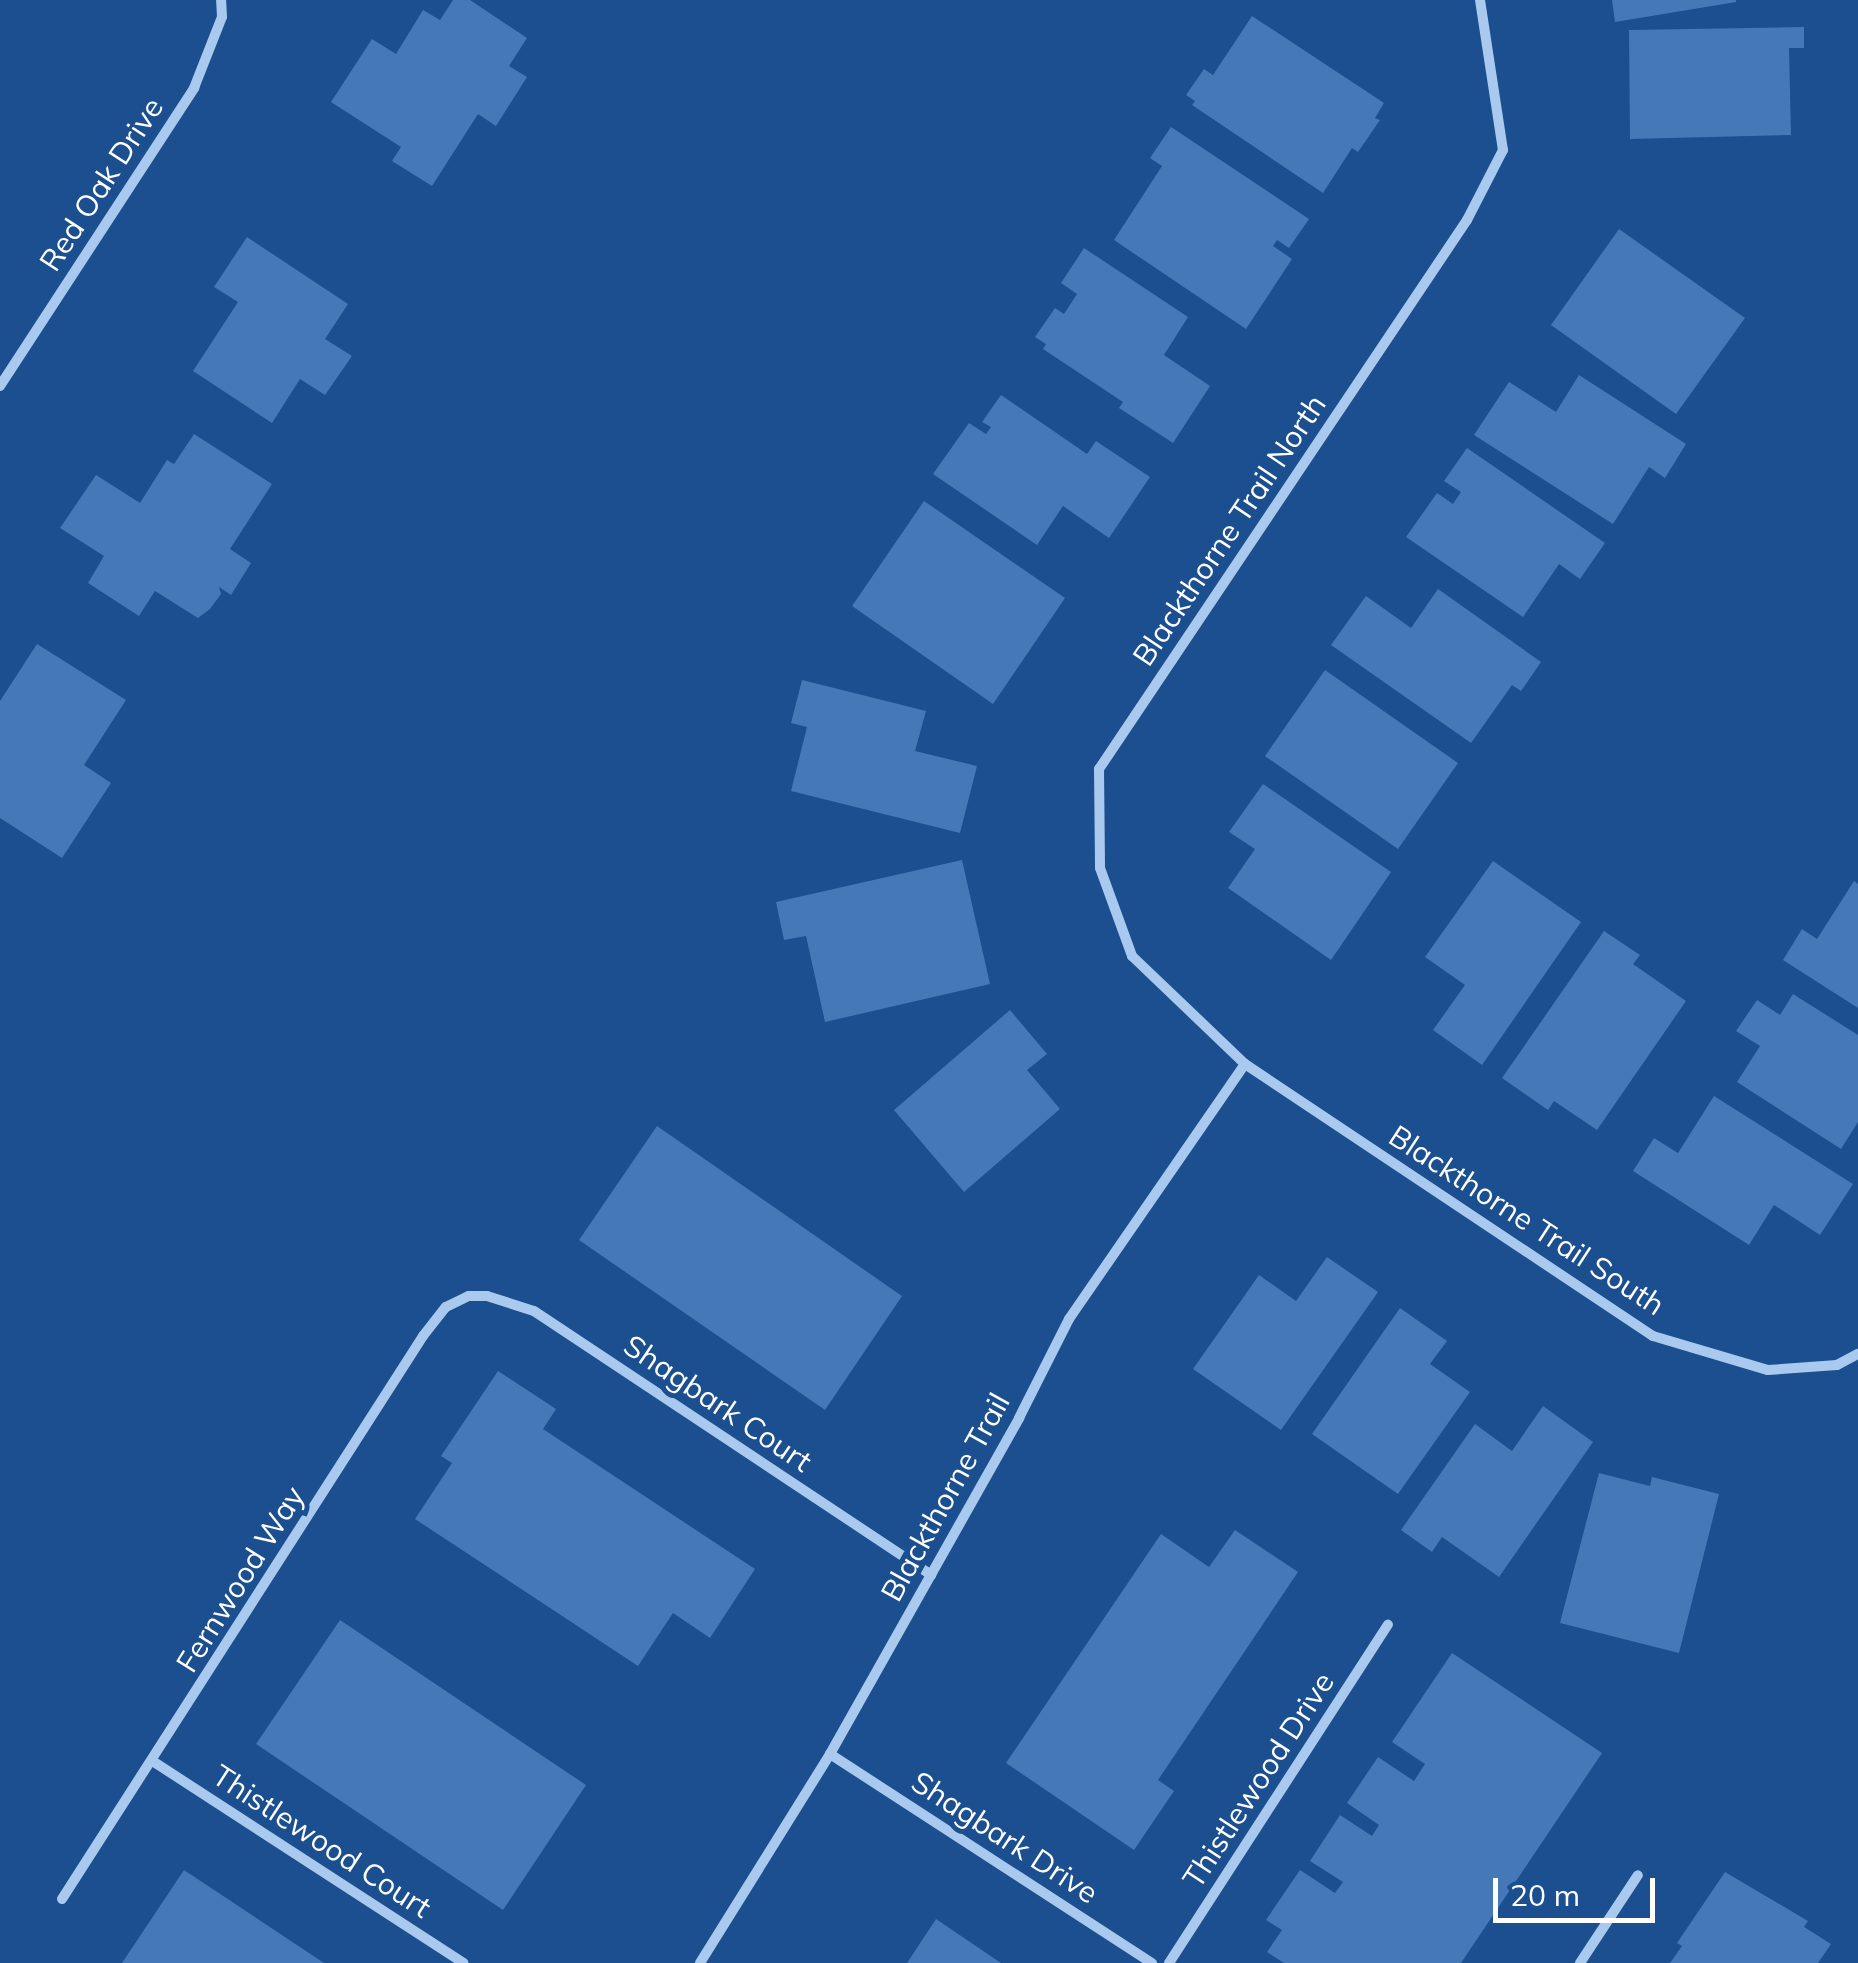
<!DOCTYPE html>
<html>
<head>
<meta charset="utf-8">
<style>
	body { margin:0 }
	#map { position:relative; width:1858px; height:1963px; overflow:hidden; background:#1b4f8f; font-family:Mulish,sans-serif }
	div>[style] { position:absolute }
	.building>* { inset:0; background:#4478b7 }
	.street>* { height:10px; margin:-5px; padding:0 5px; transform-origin:5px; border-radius:5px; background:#a9c9ee }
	span { translate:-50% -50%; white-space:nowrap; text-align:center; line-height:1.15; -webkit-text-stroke:10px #1b4f8f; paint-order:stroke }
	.street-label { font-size:30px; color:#fff }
	.scale { position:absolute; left:1493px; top:1878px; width:162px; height:45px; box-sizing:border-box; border:5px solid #fff; border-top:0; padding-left:12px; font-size:30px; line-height:35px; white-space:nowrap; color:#fff; -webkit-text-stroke:8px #1b4f8f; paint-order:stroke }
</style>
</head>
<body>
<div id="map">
	<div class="building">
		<div style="clip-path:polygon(453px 0,470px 0,527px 38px,509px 66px,527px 77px,496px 126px,478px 114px,432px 186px,392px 161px,401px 147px,331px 102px,372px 39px,396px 54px,423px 10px,440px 20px)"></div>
		<div style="clip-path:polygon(1612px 0,1736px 0,1736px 2px,1615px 22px)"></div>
		<div style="clip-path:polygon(1252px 16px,1384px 103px,1375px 118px,1380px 120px,1358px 152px,1352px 148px,1323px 193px,1192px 105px,1195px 101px,1186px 95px,1204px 69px,1213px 75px)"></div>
		<div style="clip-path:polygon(1804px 27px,1804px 48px,1789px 48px,1791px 135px,1630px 139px,1629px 30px)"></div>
		<div style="clip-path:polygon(1171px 127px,1309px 219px,1289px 248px,1277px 240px,1273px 246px,1292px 259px,1246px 329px,1114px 240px,1162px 166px,1150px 158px)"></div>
		<div style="clip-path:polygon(1619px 229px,1745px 318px,1676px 414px,1551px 325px)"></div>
		<div style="clip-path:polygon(247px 237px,348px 304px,325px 339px,352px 356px,325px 395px,300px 379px,272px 423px,193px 371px,238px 302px,214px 287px)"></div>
		<div style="clip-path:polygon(1084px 248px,1188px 317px,1164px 355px,1210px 386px,1173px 443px,1119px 408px,1123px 402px,1043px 349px,1046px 344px,1035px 337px,1055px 308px,1064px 314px,1077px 294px,1061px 283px)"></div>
		<div style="clip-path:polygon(1579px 375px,1686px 444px,1665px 478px,1649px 467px,1613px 524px,1474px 435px,1509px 382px,1556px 412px)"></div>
		<div style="clip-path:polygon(1001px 395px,1087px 454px,1096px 441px,1150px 477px,1109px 538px,1063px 506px,1037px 545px,933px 474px,969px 423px,986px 434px,991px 427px,982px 422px)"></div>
		<div style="clip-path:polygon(194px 434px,272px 484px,230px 549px,251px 563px,231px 595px,219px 587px,221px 594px,210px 609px,198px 618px,155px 591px,139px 616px,88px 583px,104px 556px,60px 528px,96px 475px,140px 503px,167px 460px,174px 464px)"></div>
		<div style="clip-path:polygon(1467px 448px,1605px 543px,1580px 579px,1559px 564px,1523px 617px,1406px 537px,1437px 493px,1453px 504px,1461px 492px,1444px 481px)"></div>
		<div style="clip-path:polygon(924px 501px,1065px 598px,993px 704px,852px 606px)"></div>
		<div style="clip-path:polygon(1438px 589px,1541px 662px,1521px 691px,1512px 685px,1471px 743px,1331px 645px,1366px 596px,1411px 628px)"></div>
		<div style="clip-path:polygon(37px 644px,126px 700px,84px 765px,111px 783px,62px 858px,0 818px,0 701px)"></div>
		<div style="clip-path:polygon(1325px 670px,1458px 763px,1398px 849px,1265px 756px)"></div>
		<div style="clip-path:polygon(802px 680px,926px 711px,915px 751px,977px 766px,960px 833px,791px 791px,807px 727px,791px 723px)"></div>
		<div style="clip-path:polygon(1263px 784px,1391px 872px,1331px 960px,1228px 888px,1255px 849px,1229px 832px)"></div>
		<div style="clip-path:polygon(962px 860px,990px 984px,825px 1022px,806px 936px,784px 940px,776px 902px)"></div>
		<div style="clip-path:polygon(1493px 861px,1581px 922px,1482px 1065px,1433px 1030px,1465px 985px,1425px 957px)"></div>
		<div style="clip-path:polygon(1854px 881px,1858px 884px,1858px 1008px,1783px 960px,1802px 929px,1817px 939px)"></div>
		<div style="clip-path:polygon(1604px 931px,1640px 955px,1633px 964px,1686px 1001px,1597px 1130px,1554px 1101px,1548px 1110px,1502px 1078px)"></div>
		<div style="clip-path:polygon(1793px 994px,1858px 1035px,1858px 1122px,1841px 1149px,1737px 1082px,1760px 1046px,1736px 1031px,1757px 1000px,1780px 1015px)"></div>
		<div style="clip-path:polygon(1010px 1010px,1047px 1054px,1027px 1070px,1060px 1109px,964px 1192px,894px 1110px)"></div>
		<div style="clip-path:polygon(1714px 1096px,1853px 1184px,1820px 1235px,1774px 1205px,1749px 1245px,1633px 1171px,1654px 1138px,1678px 1153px)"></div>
		<div style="clip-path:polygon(657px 1126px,902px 1296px,825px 1410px,579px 1240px)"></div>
		<div style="clip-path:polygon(1327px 1257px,1378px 1292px,1281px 1430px,1193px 1369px,1259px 1275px,1296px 1301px)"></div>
		<div style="clip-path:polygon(1400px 1308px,1447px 1341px,1430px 1364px,1470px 1392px,1398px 1494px,1312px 1434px)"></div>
		<div style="clip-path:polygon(498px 1371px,556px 1409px,543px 1429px,755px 1569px,710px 1638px,673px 1613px,638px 1666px,415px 1519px,452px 1463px,441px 1456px)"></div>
		<div style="clip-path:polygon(1543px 1406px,1593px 1442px,1499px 1577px,1442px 1537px,1432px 1552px,1401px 1530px,1475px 1424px,1512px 1451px)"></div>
		<div style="clip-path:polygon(1599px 1473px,1650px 1486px,1652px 1477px,1719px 1494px,1679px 1653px,1560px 1623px)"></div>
		<div style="clip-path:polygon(1235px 1530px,1298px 1572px,1158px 1780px,1174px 1791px,1134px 1850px,1006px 1763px,1161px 1534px,1209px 1567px)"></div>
		<div style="clip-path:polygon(340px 1620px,586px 1785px,503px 1910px,256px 1744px)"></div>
		<div style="clip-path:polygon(1452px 1653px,1602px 1753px,1461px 1963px,1284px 1963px,1267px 1952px,1282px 1930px,1266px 1920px,1300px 1870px,1335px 1893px,1343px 1882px,1310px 1861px,1340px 1815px,1372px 1836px,1379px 1825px,1347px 1803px,1378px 1757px,1414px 1781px,1425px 1764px,1392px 1742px)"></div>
		<div style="clip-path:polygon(184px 1870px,324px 1963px,122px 1963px)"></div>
		<div style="clip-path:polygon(1725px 1872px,1808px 1921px,1804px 1927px,1831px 1944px,1818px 1963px,1670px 1963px,1682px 1946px,1677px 1943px)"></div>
		<div style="clip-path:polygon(936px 1919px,1001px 1963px,907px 1963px)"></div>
	</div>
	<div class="street">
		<div style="left:1480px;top:0;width:152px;rotate:81.3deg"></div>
		<div style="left:1503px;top:150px;width:79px;rotate:117.2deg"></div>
		<div style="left:1467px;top:220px;width:661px;rotate:123.83deg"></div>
		<div style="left:1099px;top:769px;width:99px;rotate:89.4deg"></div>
		<div style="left:1100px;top:868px;width:94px;rotate:70deg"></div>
		<div style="left:1132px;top:956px;width:156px;rotate:43.7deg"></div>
		<div style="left:1245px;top:1064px;width:490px;rotate:33.7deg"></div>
		<div style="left:1653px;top:1336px;width:120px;rotate:16.5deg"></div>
		<div style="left:1768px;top:1370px;width:69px;rotate:-4.1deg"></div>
		<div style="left:1837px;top:1365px;width:24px;rotate:-28deg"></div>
		<div style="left:0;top:386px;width:356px;rotate:-56.9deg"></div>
		<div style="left:194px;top:88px;width:76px;rotate:-68.5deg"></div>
		<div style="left:222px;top:17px;width:17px;rotate:-93deg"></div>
		<div style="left:830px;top:1754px;width:384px;rotate:33deg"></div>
		<div style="left:154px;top:1762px;width:369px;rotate:33deg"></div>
		<div style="left:62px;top:1899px;width:669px;rotate:-57.33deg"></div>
		<div style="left:423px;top:1336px;width:37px;rotate:-52deg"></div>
		<div style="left:446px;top:1307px;width:25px;rotate:-26deg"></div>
		<div style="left:469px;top:1296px;width:18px"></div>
		<div style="left:487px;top:1296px;width:49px;rotate:17.7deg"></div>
		<div style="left:534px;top:1311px;width:477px;rotate:33.6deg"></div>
		<div style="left:700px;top:1963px;width:246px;rotate:-58.1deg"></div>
		<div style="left:830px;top:1754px;width:386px;rotate:-60.6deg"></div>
		<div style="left:1019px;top:1418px;width:111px;rotate:-63.2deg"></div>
		<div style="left:1069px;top:1319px;width:310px;rotate:-55.4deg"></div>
		<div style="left:1169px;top:1963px;width:403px;rotate:-57.1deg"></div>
		<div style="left:1580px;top:1963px;width:105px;rotate:-56.6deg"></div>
	</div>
	<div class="street-label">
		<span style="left:101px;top:184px;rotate:-57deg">Red Oak Drive</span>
		<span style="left:1229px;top:530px;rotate:-56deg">Blackthorne Trail North</span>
		<span style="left:1527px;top:1220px;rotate:33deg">Blackthorne Trail South</span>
		<span style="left:718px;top:1403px;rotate:34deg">Shagbark Court</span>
		<span style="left:945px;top:1497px;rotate:-61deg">Blackthorne Trail</span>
		<span style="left:240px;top:1579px;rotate:-58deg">Fernwood Way</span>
		<span style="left:1258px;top:1780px;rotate:-57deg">Thistlewood Drive</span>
		<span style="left:1005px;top:1837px;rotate:33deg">Shagbark Drive</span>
		<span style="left:322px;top:1841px;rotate:33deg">Thistlewood Court</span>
	</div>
	<div class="scale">20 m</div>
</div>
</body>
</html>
